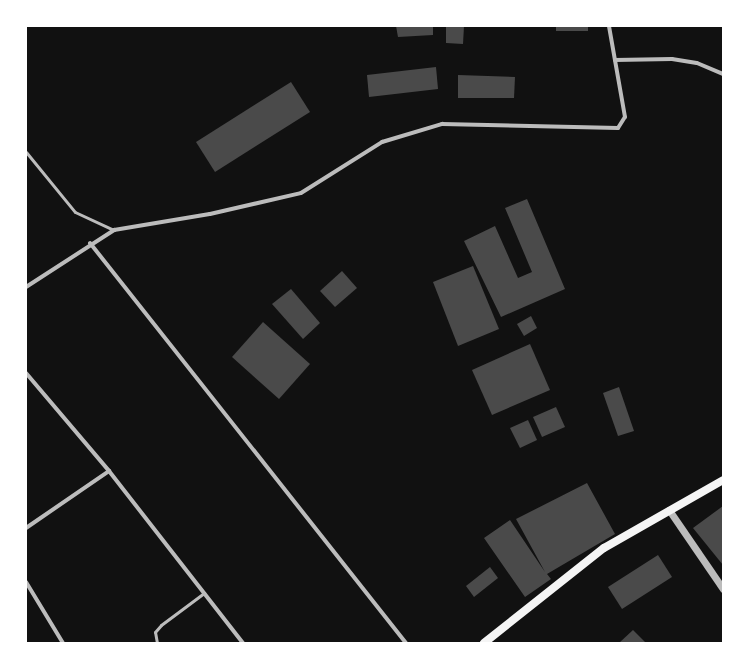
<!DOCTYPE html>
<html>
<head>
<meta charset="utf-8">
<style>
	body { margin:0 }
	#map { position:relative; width:749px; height:669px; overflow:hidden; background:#111; font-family:"Open Sans",sans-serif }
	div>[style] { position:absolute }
	.building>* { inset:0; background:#4a4a4a }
	.service>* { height:3px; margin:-1.5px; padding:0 1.5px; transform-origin:1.5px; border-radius:1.5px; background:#bcbcbc }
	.minor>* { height:4px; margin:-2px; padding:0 2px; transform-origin:2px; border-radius:2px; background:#bcbcbc }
	.tertiary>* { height:7px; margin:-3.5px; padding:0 3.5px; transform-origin:3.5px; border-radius:3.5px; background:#bcbcbc }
	.secondary>* { height:8px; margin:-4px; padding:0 4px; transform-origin:4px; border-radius:4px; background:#f5f5f5 }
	span { translate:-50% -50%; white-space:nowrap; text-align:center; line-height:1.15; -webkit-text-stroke:4px #fff; paint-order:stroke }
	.frame { position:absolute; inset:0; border:27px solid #fff; pointer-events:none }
</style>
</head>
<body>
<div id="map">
	<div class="building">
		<div style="clip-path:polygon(396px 26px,433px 26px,433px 35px,398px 37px)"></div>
		<div style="clip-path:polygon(446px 26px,464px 26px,463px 44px,446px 43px)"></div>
		<div style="clip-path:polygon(556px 26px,588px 26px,588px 31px,556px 31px)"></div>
		<div style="clip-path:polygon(436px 67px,438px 89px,369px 97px,367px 75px)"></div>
		<div style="clip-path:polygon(458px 75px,515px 77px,514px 98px,458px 98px)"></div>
		<div style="clip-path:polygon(291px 82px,310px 112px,215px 172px,196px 142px)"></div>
		<div style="clip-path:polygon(527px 199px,565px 289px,501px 317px,464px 241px,495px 226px,518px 278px,532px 272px,505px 208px)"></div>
		<div style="clip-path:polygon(473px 266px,499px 329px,458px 346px,433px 282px)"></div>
		<div style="clip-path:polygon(342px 271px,357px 288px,335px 307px,320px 291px)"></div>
		<div style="clip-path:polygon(291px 289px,320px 323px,303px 339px,272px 304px)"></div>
		<div style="clip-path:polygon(531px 316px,537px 328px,524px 336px,517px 324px)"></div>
		<div style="clip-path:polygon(263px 322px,310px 364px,279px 399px,232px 357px)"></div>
		<div style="clip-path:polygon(530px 344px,550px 390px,492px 415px,472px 370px)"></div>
		<div style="clip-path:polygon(619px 387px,634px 431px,618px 436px,603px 393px)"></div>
		<div style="clip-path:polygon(556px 407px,565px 427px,542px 437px,533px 417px)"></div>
		<div style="clip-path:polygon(528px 420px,537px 440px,520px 448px,510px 428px)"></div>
		<div style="clip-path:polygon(587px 483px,615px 534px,547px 574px,551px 579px,525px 597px,484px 538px,510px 520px,545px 572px,516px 519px)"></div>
		<div style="clip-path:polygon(723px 506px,723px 565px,693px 528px)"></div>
		<div style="clip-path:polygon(658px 555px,672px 577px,622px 609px,608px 587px)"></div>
		<div style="clip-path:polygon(490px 567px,498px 578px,474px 597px,466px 586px)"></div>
		<div style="clip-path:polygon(633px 630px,646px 643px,619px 643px)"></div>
	</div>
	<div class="service">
		<div style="left:26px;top:152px;width:77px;rotate:50.8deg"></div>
		<div style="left:75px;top:212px;width:43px;rotate:24.8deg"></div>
		<div style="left:157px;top:643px;width:11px;rotate:-100deg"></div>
		<div style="left:155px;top:632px;width:9px;rotate:-49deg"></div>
		<div style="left:161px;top:625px;width:54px;rotate:-36.7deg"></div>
	</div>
	<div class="minor">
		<div style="left:615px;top:60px;width:57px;rotate:-1deg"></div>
		<div style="left:672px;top:59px;width:25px;rotate:9deg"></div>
		<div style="left:697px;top:63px;width:28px;rotate:23deg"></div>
		<div style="left:90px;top:243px;width:510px;rotate:51.69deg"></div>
		<div style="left:26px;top:287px;width:105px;rotate:-32.9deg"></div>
		<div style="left:114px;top:230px;width:97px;rotate:-9.5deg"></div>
		<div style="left:210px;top:214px;width:93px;rotate:-13deg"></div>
		<div style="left:301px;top:193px;width:96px;rotate:-32.2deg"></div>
		<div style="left:382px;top:142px;width:63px;rotate:-16.7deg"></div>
		<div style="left:442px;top:124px;width:176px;rotate:1.3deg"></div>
		<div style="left:618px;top:128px;width:13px;rotate:-58deg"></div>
		<div style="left:625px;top:117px;width:92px;rotate:-100deg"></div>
		<div style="left:26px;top:373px;width:128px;rotate:49.7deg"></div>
		<div style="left:109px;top:471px;width:218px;rotate:52.1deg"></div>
		<div style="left:26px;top:528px;width:101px;rotate:-34.5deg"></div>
		<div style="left:26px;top:582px;width:71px;rotate:58.8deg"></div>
	</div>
	<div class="tertiary">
		<div style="left:669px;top:510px;width:96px;rotate:55.6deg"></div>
	</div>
	<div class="secondary">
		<div style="left:484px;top:643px;width:153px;rotate:-38.4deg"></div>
		<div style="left:604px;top:548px;width:137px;rotate:-29.7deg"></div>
	</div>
	<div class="frame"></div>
</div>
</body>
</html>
